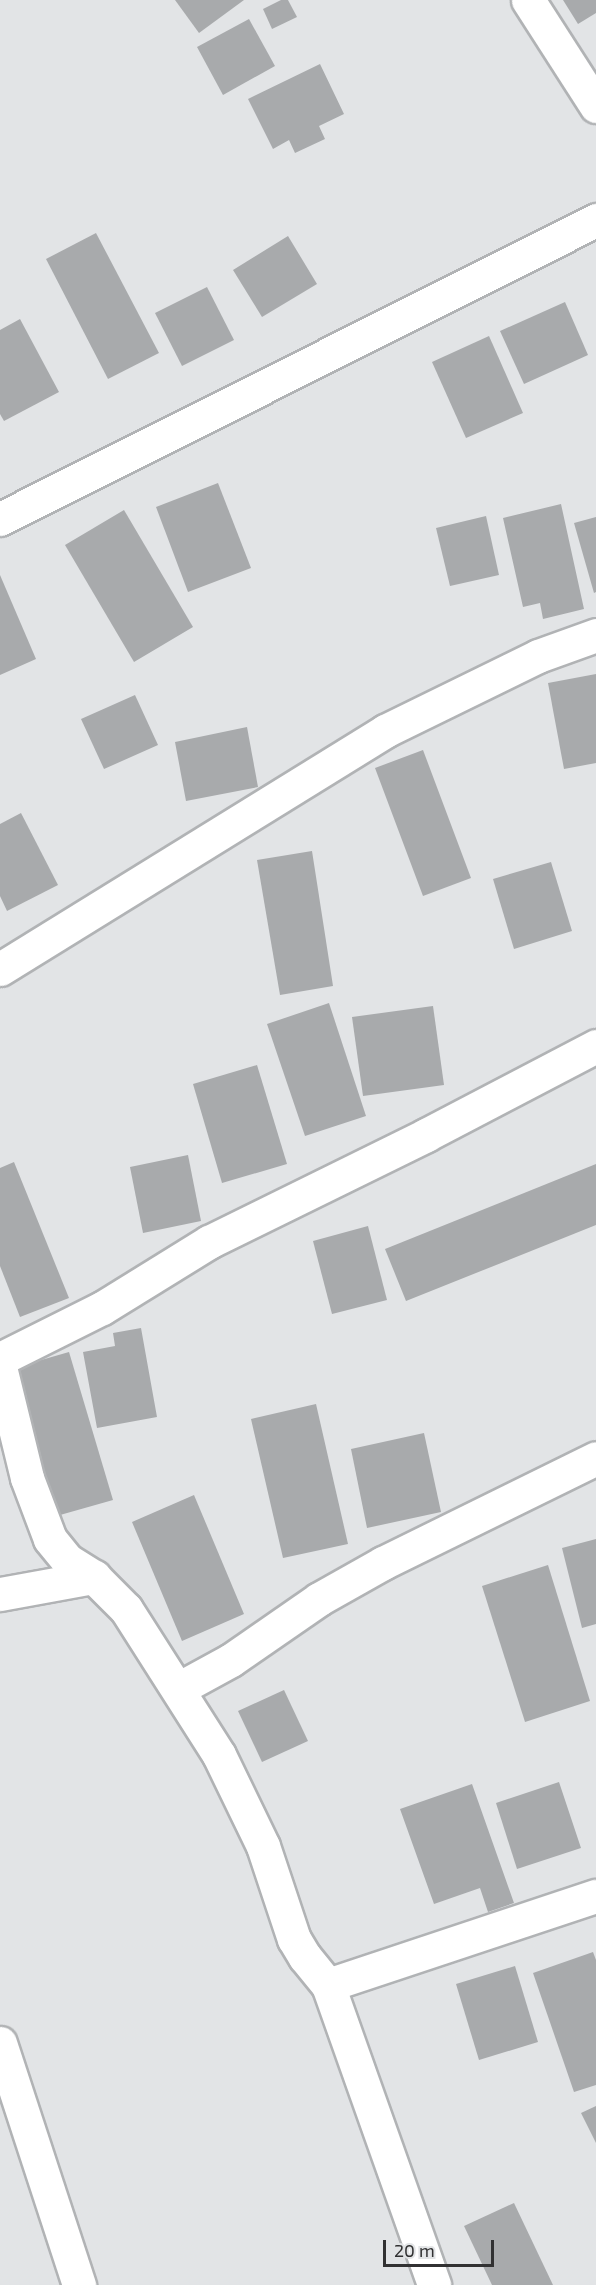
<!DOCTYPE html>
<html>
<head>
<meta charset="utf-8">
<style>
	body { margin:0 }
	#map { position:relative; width:596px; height:2285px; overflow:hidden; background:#e2e4e6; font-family:"Exo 2",sans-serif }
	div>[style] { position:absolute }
	.building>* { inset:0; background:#a8aaac }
	.roads { filter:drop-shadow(2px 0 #b1b3b5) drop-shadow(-2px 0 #b1b3b5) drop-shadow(0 2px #b1b3b5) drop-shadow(0 -2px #b1b3b5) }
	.minor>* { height:33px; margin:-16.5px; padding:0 16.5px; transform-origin:16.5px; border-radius:16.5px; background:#fff }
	span { translate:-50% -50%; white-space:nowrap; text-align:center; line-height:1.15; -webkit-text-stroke:5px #e2e4e6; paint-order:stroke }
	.scale { position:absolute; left:383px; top:2240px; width:111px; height:27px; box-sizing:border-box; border:3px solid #313132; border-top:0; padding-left:8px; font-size:18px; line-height:21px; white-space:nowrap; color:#313132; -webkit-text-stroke:4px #e2e4e6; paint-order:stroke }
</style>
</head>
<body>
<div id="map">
	<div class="building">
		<div style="clip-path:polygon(175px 0,244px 0,199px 33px)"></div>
		<div style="clip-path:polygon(281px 0,288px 0,297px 17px,272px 29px,263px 9px)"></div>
		<div style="clip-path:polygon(563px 0,596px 0,596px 13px,578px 24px)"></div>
		<div style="clip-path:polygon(249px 19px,275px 66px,223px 95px,197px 47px)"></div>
		<div style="clip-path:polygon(320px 64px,344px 114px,319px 126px,325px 139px,295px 153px,289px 140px,273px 149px,248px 99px)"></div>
		<div style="clip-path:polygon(96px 233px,159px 353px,108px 379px,46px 259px)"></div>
		<div style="clip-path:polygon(288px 236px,317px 284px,262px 317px,233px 270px)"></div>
		<div style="clip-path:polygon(207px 287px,234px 340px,182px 366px,155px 313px)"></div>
		<div style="clip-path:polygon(565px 302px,588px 355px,524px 384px,500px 331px)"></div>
		<div style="clip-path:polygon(20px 319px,59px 392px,4px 421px,0 414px,0 330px)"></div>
		<div style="clip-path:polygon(489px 336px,523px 413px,466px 438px,432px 362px)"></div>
		<div style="clip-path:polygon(218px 483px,251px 568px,188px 592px,156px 507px)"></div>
		<div style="clip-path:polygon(561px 504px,584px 609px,543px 619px,540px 603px,523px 607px,503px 518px)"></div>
		<div style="clip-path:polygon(124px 510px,193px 627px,134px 662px,65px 545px)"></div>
		<div style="clip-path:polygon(486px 516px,499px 575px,450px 586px,436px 528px)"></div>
		<div style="clip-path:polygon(596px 517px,596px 592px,594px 593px,574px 523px)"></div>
		<div style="clip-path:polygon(0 575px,36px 659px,0 675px)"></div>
		<div style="clip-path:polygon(596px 674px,596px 763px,564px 769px,548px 683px)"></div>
		<div style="clip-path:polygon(135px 695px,158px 745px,104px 769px,81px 719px)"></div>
		<div style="clip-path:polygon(247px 727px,258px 787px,186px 801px,175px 742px)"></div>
		<div style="clip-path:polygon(423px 750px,471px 878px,423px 896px,375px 768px)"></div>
		<div style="clip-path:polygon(21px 813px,58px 885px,7px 911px,0 896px,0 824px)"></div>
		<div style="clip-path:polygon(312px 851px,333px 986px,280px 995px,257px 860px)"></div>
		<div style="clip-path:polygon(551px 862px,572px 931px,514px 949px,493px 879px)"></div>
		<div style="clip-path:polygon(329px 1003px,366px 1116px,305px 1136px,267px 1024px)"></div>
		<div style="clip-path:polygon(433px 1006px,444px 1085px,363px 1096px,352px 1017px)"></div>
		<div style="clip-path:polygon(257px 1065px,287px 1164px,222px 1183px,193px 1084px)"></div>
		<div style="clip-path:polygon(188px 1155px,201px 1221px,143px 1233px,130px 1167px)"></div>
		<div style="clip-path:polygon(14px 1162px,69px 1298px,20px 1317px,0 1266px,0 1168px)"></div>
		<div style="clip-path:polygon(596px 1164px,596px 1225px,406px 1301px,385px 1249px)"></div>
		<div style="clip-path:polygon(368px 1226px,387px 1300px,332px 1314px,313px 1241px)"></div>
		<div style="clip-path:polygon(141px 1328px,157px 1417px,97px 1428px,83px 1352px,115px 1346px,113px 1333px)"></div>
		<div style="clip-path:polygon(69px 1352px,113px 1500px,53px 1517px,10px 1369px)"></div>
		<div style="clip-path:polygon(316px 1404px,348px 1544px,283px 1558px,251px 1419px)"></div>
		<div style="clip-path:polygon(424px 1433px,441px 1512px,367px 1528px,351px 1449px)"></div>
		<div style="clip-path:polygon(194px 1495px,244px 1614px,182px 1641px,132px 1522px)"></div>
		<div style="clip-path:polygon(596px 1539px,596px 1624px,582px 1628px,562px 1548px)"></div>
		<div style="clip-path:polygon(548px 1565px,590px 1701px,525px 1722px,482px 1586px)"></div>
		<div style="clip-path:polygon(284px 1690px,308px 1741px,262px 1762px,238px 1711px)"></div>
		<div style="clip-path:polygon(559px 1782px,581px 1848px,517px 1869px,496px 1803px)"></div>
		<div style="clip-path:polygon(472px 1784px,514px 1903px,488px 1912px,480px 1888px,434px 1904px,400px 1809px)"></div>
		<div style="clip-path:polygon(593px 1952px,596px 1960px,596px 2085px,574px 2092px,533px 1973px)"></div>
		<div style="clip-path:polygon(515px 1966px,538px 2042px,479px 2060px,456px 1984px)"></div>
		<div style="clip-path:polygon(596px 2106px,596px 2143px,581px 2113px)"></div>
		<div style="clip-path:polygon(514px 2203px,553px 2285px,492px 2285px,464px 2226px)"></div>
	</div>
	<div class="roads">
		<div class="minor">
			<div style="left:528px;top:0;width:126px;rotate:57.3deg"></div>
			<div style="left:0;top:519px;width:667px;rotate:-26.64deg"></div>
			<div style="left:0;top:969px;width:453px;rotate:-31.7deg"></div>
			<div style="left:385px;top:731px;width:170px;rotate:-26.1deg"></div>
			<div style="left:538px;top:656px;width:62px;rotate:-19.9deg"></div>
			<div style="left:0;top:1359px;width:114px;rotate:-26.6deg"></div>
			<div style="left:102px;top:1308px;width:126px;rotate:-31.7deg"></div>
			<div style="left:209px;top:1242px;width:242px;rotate:-26.2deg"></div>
			<div style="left:426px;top:1135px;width:192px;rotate:-27.6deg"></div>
			<div style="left:0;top:1367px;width:114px;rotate:76.3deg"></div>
			<div style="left:27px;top:1478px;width:65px;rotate:69.3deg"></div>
			<div style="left:50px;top:1539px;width:27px;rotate:51deg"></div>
			<div style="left:67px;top:1560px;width:32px;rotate:32deg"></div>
			<div style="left:94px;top:1577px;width:45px;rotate:45deg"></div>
			<div style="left:126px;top:1609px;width:173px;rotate:57.5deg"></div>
			<div style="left:219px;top:1755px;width:101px;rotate:64.2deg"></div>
			<div style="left:263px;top:1846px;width:98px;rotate:71.6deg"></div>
			<div style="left:294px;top:1939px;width:21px;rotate:59deg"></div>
			<div style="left:305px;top:1957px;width:36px;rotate:51deg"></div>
			<div style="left:328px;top:1985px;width:318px;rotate:70.5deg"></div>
			<div style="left:0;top:1594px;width:96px;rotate:-10.3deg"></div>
			<div style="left:178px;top:1689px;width:60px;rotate:-28.7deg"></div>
			<div style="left:231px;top:1660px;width:107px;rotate:-34.7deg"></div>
			<div style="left:319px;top:1599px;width:73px;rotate:-29.4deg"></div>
			<div style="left:383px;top:1563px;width:237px;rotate:-26.2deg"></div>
			<div style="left:328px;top:1985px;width:282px;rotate:-18.4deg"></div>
			<div style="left:0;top:2043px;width:255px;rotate:71.9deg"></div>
		</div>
	</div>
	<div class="scale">20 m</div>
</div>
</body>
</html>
